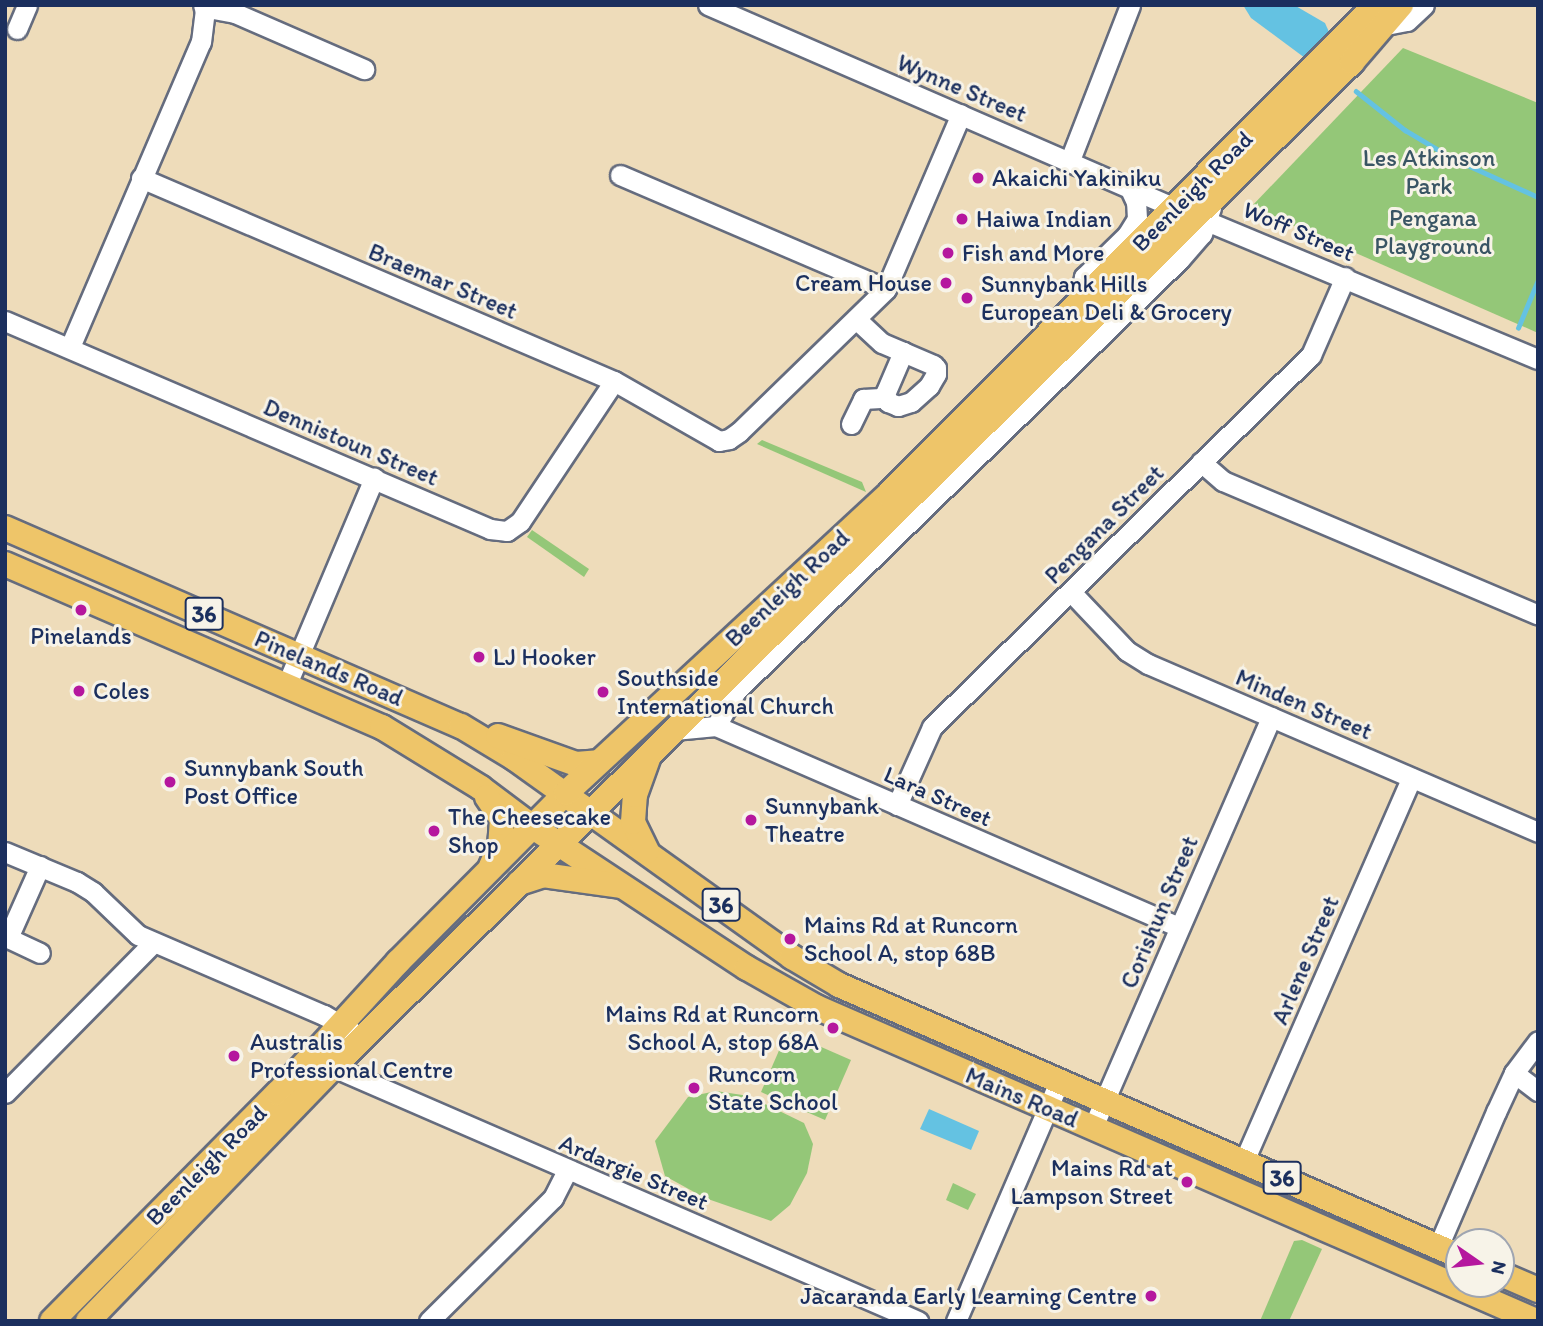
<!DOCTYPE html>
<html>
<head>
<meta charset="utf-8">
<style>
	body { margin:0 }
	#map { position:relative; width:1543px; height:1326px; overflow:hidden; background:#eedcba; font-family:Itim,sans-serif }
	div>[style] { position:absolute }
	.green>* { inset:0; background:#94c778 }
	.water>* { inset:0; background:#64c2e2 }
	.stream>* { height:4.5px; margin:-2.25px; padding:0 2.25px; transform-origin:2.25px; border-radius:2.25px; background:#64c2e2 }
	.roads { filter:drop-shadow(2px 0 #656c7e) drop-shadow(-2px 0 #656c7e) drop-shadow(0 2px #656c7e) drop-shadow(0 -2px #656c7e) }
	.minor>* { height:19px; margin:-9.5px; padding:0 9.5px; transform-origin:9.5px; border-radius:9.5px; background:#fff }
	.major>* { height:24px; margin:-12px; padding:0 12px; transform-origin:12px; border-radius:12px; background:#eec569 }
	.dots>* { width:19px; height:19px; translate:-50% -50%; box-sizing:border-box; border:4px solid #f7f3e8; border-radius:50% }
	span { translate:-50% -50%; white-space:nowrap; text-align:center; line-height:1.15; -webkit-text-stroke:6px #f7f3e8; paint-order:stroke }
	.shield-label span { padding:2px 5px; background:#f7f3e8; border:2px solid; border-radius:5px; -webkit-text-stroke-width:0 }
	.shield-label { font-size:23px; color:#1b2f5e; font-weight:700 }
	.street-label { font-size:24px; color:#1b2f5e }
	.park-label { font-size:24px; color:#395564 }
	.poi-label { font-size:24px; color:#1b2f5e }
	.left { translate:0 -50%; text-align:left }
	.right { translate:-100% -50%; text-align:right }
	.frame { position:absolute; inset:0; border:7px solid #1b2f5e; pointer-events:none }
	.north { position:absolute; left:1445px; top:1228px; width:70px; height:70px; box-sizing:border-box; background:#f7f3e8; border:2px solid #9fa5b1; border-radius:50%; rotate:104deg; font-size:19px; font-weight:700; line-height:28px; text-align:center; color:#1b2f5e }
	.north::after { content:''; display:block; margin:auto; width:24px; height:32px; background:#b5179e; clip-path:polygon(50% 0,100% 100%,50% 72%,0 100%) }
</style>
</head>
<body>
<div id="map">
	<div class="green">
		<div style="clip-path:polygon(1403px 48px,1538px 103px,1538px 333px,1251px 207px)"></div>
		<div style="clip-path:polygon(762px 440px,862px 482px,866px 492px,757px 444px)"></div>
		<div style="clip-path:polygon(532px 530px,589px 569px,584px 577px,527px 537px)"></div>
		<div style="clip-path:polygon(787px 1032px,851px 1060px,825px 1120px,761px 1092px)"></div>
		<div style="clip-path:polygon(716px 1091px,749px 1096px,804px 1123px,813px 1144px,807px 1173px,790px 1205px,771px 1221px,705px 1198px,665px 1176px,655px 1141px,688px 1097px)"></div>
		<div style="clip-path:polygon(953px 1183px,976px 1194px,968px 1210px,946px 1200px)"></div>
		<div style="clip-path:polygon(1302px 1240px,1322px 1249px,1289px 1321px,1260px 1321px,1294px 1241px)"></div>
	</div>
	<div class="water">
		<div style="clip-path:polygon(1243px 5px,1294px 5px,1325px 23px,1329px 32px,1305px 58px,1251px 18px)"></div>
		<div style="clip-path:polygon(929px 1109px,979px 1131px,971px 1150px,920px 1129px)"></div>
	</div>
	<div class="stream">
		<div style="left:1356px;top:91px;width:63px;rotate:38.5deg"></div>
		<div style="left:1405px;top:130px;width:55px;rotate:30.8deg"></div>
		<div style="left:1452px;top:158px;width:94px;rotate:24.4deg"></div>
		<div style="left:1518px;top:328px;width:52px;rotate:-67.4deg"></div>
	</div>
	<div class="roads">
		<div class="minor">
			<div style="left:708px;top:5px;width:509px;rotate:23.49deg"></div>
			<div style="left:1175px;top:208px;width:393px;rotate:22.6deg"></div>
			<div style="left:205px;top:11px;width:8px;rotate:-14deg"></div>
			<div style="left:213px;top:9px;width:22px;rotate:10deg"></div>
			<div style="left:235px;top:13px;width:141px;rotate:23.5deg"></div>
			<div style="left:1386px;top:25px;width:21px;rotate:-11deg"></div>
			<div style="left:1407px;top:21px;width:23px;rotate:-43deg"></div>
			<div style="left:17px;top:29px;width:26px;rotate:-67deg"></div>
			<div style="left:1070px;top:160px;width:166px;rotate:-68.8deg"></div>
			<div style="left:620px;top:175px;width:289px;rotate:23.2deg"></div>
			<div style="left:141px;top:178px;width:515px;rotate:23.23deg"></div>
			<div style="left:614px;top:381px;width:121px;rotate:29.7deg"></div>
			<div style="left:719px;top:441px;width:10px;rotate:-11deg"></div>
			<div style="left:729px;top:439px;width:12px;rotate:-35deg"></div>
			<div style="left:739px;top:432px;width:205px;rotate:-44.2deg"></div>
			<div style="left:886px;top:289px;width:190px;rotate:-66.8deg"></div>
			<div style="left:1078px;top:305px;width:29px;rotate:-78deg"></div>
			<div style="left:1084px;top:277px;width:60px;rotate:-44.3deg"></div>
			<div style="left:1127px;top:235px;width:19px;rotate:-58deg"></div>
			<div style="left:1137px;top:219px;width:17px;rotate:-93deg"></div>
			<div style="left:1136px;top:202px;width:17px;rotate:-115deg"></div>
			<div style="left:856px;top:319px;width:35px;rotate:43deg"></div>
			<div style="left:882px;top:343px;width:23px;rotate:23deg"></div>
			<div style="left:903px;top:352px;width:33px;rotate:23deg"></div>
			<div style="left:933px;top:365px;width:4px;rotate:45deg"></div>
			<div style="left:936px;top:368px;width:6px;rotate:90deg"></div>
			<div style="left:936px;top:374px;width:14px;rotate:120deg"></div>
			<div style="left:929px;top:386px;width:24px;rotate:138deg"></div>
			<div style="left:911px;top:402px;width:14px;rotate:163deg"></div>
			<div style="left:898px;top:406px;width:11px;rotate:-158deg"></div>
			<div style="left:888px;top:402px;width:9px;rotate:-111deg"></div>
			<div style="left:885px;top:394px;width:46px;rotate:-66.8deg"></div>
			<div style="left:5px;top:321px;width:528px;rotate:23.21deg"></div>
			<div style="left:490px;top:529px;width:17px;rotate:7deg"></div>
			<div style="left:507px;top:531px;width:16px;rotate:-35deg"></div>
			<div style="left:520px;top:522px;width:169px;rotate:-56.3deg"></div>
			<div style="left:70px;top:347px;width:332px;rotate:-66.8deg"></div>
			<div style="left:201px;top:42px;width:31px;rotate:-83deg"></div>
			<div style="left:205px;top:11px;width:6px;rotate:-108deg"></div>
			<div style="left:851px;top:424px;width:28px;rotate:-64deg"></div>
			<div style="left:863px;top:399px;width:22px;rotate:-3deg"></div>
			<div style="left:1201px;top:462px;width:29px;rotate:41deg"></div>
			<div style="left:1223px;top:481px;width:342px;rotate:23deg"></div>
			<div style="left:1071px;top:592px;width:81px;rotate:46.5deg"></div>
			<div style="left:1127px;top:651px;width:25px;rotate:32deg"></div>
			<div style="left:1148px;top:664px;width:425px;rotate:23.3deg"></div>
			<div style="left:287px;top:684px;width:224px;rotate:-67.1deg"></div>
			<div style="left:716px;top:726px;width:40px;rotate:-60.3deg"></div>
			<div style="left:736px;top:691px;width:619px;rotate:-44.22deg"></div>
			<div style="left:1180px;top:259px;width:33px;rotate:-49deg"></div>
			<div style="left:1202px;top:234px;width:28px;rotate:-71deg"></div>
			<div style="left:674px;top:730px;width:42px;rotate:-5.4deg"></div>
			<div style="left:716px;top:726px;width:505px;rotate:23.47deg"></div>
			<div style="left:897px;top:805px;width:85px;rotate:-65.8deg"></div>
			<div style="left:932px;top:727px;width:531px;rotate:-44.47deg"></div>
			<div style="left:1311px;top:355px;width:85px;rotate:-66.4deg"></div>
			<div style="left:5px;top:852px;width:78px;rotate:22.6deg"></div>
			<div style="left:77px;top:882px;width:19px;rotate:32deg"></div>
			<div style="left:93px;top:892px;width:62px;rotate:43.7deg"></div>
			<div style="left:138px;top:935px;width:202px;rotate:23.3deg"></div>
			<div style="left:324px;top:1015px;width:33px;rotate:31deg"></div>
			<div style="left:40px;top:866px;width:79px;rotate:114deg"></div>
			<div style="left:8px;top:938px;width:35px;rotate:25deg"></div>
			<div style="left:333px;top:1067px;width:638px;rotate:23.47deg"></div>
			<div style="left:1514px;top:1073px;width:30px;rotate:37deg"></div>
			<div style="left:5px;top:1093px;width:211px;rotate:-45.4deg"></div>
			<div style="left:1093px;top:1127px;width:447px;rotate:-66.5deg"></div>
			<div style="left:1244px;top:1161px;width:418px;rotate:-66.4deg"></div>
			<div style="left:1438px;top:1247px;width:147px;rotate:-66.8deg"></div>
			<div style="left:1496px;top:1112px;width:43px;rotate:-65.2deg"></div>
			<div style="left:1514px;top:1073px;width:40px;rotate:-53deg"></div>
			<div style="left:429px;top:1321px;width:175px;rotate:-44.8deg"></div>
			<div style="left:553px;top:1198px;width:31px;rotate:-63deg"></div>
			<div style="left:956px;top:1321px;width:260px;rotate:-66.7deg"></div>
		</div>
		<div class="major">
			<div style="left:5px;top:528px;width:497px;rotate:23.5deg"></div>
			<div style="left:461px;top:726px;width:62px;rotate:31.1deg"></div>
			<div style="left:514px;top:758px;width:342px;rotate:35.6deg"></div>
			<div style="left:792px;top:957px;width:55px;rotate:30.8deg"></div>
			<div style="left:839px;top:985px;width:677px;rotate:23.61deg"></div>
			<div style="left:5px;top:564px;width:411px;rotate:23.4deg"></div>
			<div style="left:382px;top:727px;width:116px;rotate:31.6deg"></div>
			<div style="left:481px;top:788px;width:65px;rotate:36.9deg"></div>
			<div style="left:533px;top:827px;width:256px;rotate:33.4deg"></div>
			<div style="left:747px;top:968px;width:79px;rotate:29.5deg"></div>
			<div style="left:816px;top:1007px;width:785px;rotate:23.56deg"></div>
			<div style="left:498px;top:736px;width:83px;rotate:19.7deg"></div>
			<div style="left:576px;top:764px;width:22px;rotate:-5deg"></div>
			<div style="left:487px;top:797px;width:27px;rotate:56deg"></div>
			<div style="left:502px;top:819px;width:27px;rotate:94deg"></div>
			<div style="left:500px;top:846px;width:22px;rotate:114deg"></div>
			<div style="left:647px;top:851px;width:32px;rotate:-116deg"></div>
			<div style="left:633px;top:822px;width:27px;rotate:-86deg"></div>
			<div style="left:635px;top:795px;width:41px;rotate:-70.3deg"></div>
			<div style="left:519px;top:883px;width:25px;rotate:-18deg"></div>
			<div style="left:543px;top:875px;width:78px;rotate:8.1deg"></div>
			<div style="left:1501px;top:1274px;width:40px;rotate:23.4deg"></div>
			<div style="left:52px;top:1321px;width:321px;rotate:-45.3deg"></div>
			<div style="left:278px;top:1093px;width:178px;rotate:-47.5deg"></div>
			<div style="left:398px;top:962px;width:238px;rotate:-45.2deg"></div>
			<div style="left:566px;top:793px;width:439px;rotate:-42.8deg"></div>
			<div style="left:888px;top:495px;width:691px;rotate:-45.18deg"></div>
			<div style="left:88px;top:1321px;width:353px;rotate:-46deg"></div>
			<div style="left:333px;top:1067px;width:1431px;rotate:-44.6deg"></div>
			<div style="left:1352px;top:62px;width:75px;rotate:-49.3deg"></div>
		</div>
	</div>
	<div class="dots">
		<div style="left:978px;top:178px;background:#b5179e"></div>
		<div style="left:962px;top:219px;background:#b5179e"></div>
		<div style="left:948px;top:253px;background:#b5179e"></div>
		<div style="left:946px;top:283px;background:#b5179e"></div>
		<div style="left:967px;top:298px;background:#b5179e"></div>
		<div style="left:81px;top:610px;background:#b5179e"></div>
		<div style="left:479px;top:657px;background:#b5179e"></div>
		<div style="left:79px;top:691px;background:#b5179e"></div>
		<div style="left:603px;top:692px;background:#b5179e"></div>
		<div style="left:170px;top:782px;background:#b5179e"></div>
		<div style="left:751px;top:820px;background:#b5179e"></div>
		<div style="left:434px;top:831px;background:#b5179e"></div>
		<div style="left:790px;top:939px;background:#b5179e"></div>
		<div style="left:833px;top:1028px;background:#b5179e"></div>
		<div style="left:234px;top:1056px;background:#b5179e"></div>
		<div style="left:694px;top:1088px;background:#b5179e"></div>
		<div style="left:1187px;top:1182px;background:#b5179e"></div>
		<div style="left:1151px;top:1296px;background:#b5179e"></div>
	</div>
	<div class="shield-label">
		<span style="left:204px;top:614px">36</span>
		<span style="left:721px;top:905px">36</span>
		<span style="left:1282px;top:1178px">36</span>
	</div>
	<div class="street-label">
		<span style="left:962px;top:88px;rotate:23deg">Wynne Street</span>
		<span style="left:1192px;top:191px;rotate:-45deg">Beenleigh Road</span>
		<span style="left:1299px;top:231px;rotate:23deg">Woff Street</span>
		<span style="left:443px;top:281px;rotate:23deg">Braemar Street</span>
		<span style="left:351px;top:442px;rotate:23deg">Dennistoun Street</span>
		<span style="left:1104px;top:524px;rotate:-45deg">Pengana Street</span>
		<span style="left:787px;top:588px;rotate:-43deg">Beenleigh Road</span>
		<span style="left:329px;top:668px;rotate:23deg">Pinelands Road</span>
		<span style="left:1304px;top:704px;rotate:23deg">Minden Street</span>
		<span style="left:938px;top:796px;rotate:24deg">Lara Street</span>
		<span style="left:1159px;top:912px;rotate:-67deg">Corishun Street</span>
		<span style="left:1305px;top:960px;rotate:-67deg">Arlene Street</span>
		<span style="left:1022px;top:1097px;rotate:23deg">Mains Road</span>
		<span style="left:206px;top:1165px;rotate:-45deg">Beenleigh Road</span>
		<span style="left:634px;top:1172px;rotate:23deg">Ardargie Street</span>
	</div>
	<div class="park-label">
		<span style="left:1429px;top:172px">Les Atkinson<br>Park</span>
		<span style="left:1433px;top:232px">Pengana<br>Playground</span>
	</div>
	<div class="poi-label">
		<span class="left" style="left:992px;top:178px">Akaichi Yakiniku</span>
		<span class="left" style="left:976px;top:219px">Haiwa Indian</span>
		<span class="left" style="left:962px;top:253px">Fish and More</span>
		<span class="right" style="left:932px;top:283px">Cream House</span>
		<span class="left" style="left:981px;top:298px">Sunnybank Hills<br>European Deli &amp; Grocery</span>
		<span style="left:81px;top:636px">Pinelands</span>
		<span class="left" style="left:493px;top:657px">LJ Hooker</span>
		<span class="left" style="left:617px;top:692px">Southside<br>International Church</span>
		<span class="left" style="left:93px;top:691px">Coles</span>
		<span class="left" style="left:184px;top:782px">Sunnybank South<br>Post Office</span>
		<span class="left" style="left:765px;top:820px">Sunnybank<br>Theatre</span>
		<span class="left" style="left:448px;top:831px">The Cheesecake<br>Shop</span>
		<span class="left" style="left:804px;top:939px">Mains Rd at Runcorn<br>School A, stop 68B</span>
		<span class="right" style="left:819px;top:1028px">Mains Rd at Runcorn<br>School A, stop 68A</span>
		<span class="left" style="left:250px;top:1056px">Australis<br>Professional Centre</span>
		<span class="left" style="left:708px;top:1088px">Runcorn<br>State School</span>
		<span class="right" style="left:1173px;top:1182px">Mains Rd at<br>Lampson Street</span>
		<span class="right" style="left:1137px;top:1296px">Jacaranda Early Learning Centre</span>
	</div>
	<div class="frame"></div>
	<div class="north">N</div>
</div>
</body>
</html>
